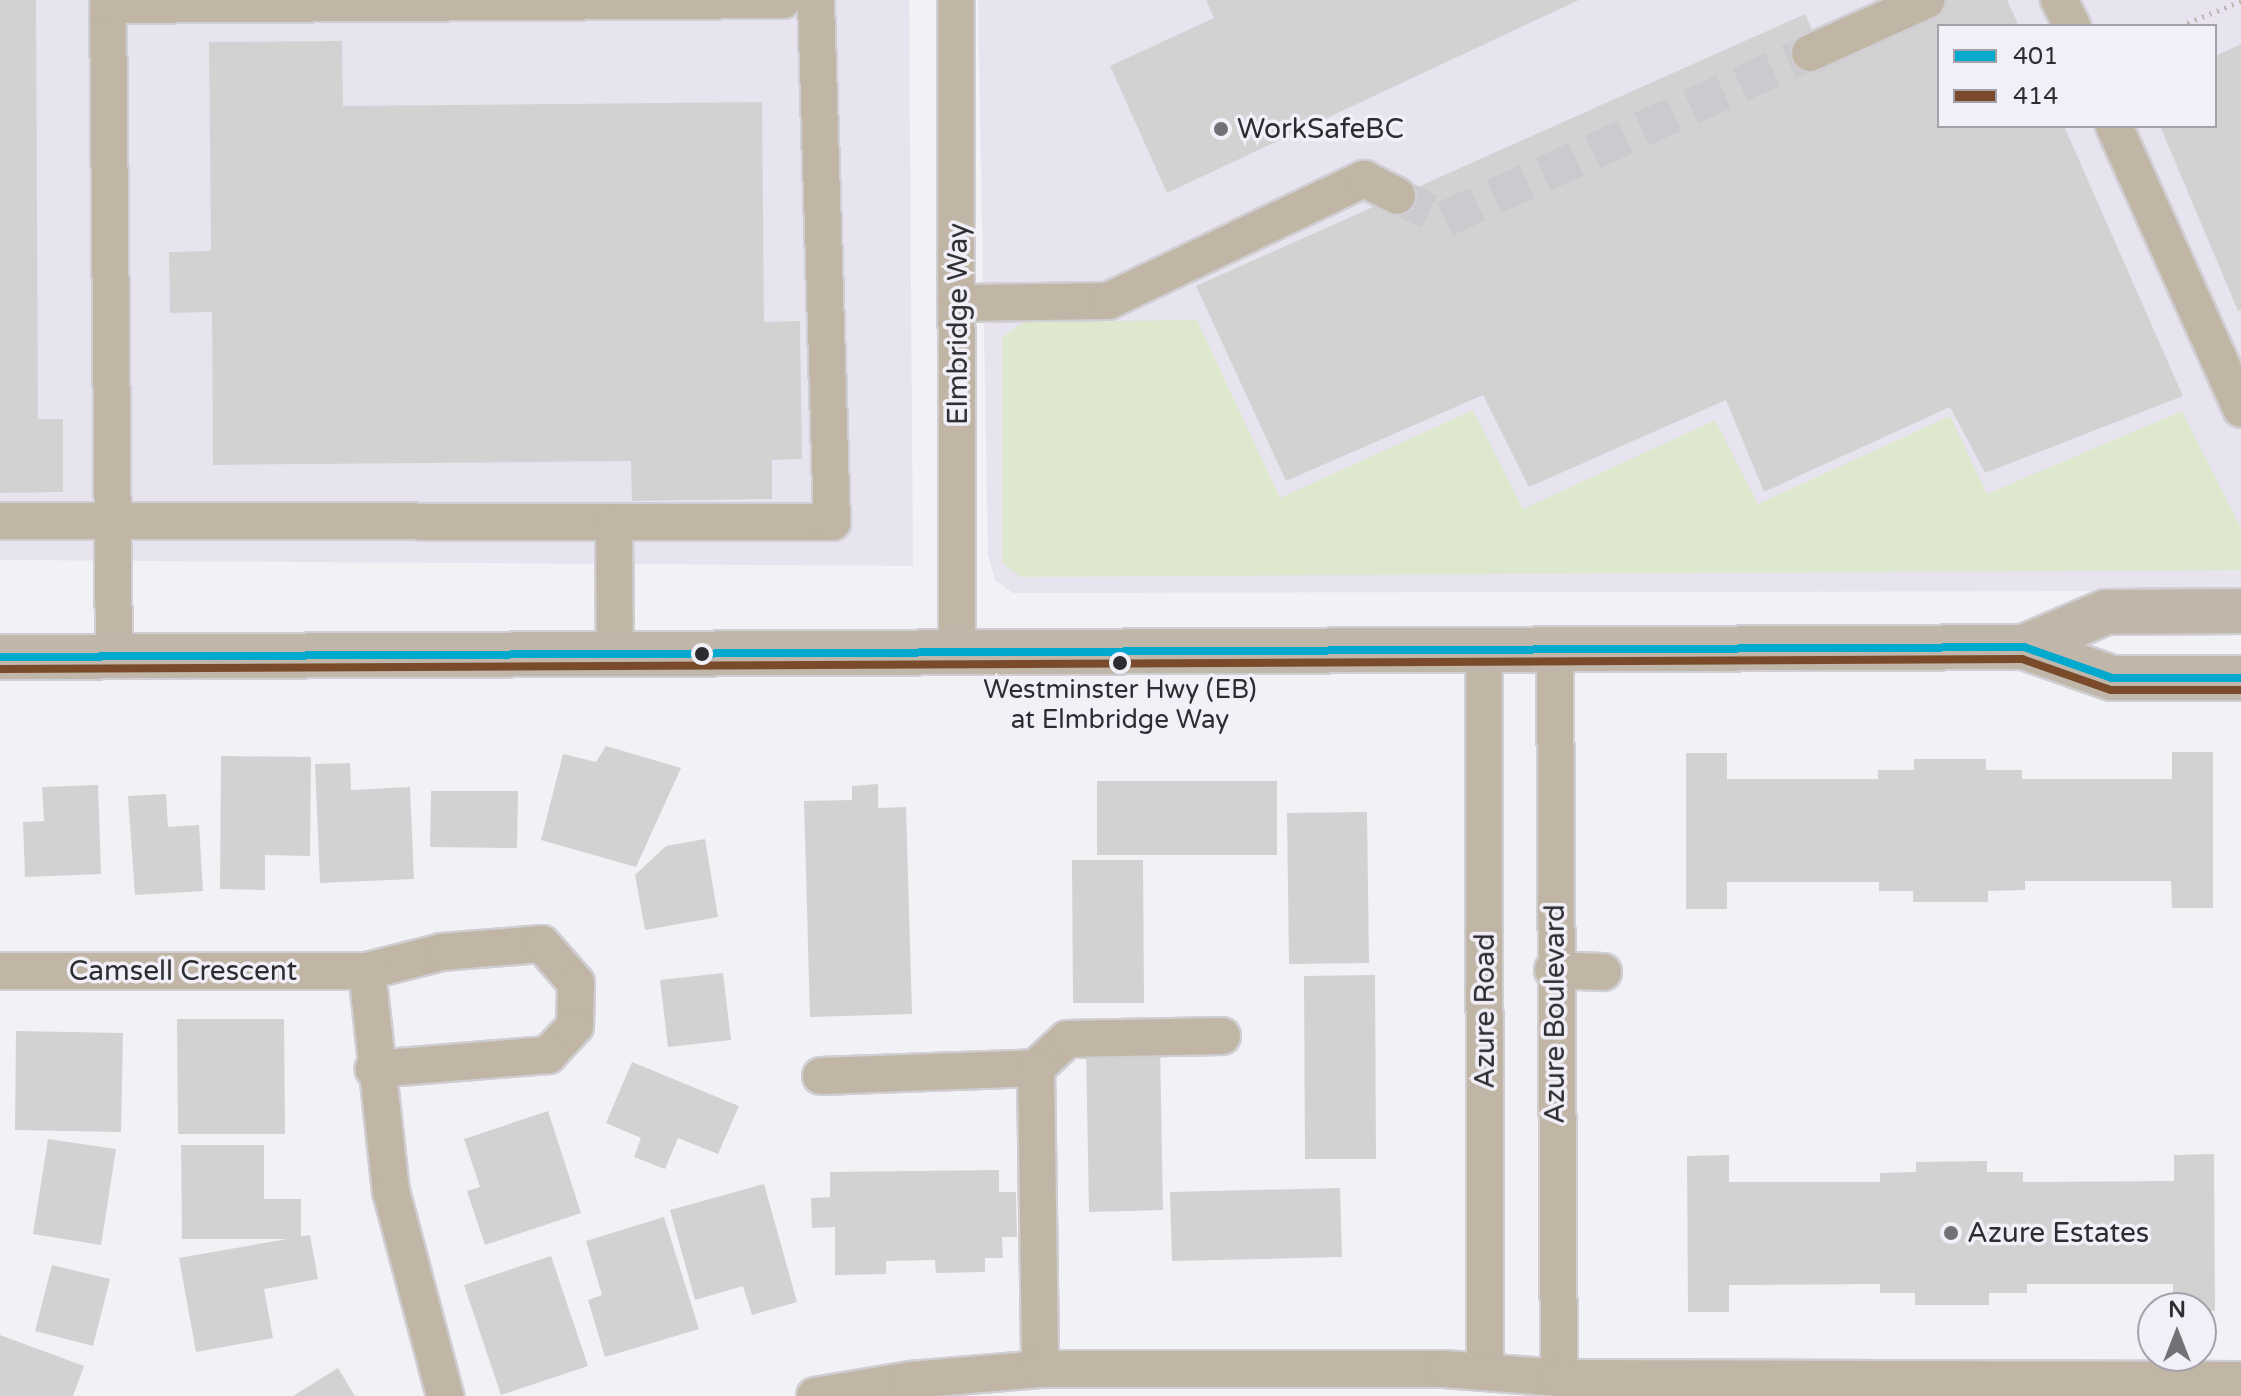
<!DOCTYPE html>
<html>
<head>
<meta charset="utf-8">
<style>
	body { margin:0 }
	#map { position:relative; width:2241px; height:1396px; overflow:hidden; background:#f2f1f6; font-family:"Varela Round",sans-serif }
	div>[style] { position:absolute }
	.built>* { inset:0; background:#e7e4f0 }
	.green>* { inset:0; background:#dee8ce }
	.building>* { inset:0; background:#d3d2d2 }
	.minor-tunnel>* { height:36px; margin-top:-18px; transform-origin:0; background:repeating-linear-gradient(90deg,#cbcace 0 36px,transparent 0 54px) }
	.path>* { height:5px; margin-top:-2.5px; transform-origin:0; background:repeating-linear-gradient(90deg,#bcb4ad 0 2px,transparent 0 8px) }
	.roads { filter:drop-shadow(2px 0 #cfced2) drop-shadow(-2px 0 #cfced2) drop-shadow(0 2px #cfced2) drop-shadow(0 -2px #cfced2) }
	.minor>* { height:36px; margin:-18px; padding:0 18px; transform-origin:18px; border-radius:18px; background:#c1b5a6 }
	.major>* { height:44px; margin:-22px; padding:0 22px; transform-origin:22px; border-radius:22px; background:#c0b6a9 }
	.bus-1>* { height:8px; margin:-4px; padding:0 4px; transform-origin:4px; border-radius:4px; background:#00a9ce }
	.bus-2>* { height:8px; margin:-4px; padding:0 4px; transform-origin:4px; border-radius:4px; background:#7a4b2a }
	.dots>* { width:22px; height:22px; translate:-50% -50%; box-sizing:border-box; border:4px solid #f1eff8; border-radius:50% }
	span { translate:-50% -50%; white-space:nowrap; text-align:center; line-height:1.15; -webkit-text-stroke:7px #f1eff8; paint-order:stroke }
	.bus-label { font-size:26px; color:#2d2c30 }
	.poi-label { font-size:28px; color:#2d2c30 }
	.left { translate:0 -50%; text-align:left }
	.street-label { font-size:28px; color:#2d2c30 }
	.legend { position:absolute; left:1937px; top:24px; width:280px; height:104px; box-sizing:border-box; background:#f1eff8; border:2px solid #a3a1a8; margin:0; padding:10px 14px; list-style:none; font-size:24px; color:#2d2c30 }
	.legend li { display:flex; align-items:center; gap:16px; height:40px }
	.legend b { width:40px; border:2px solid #a3a1a8 }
	.north { position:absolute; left:2137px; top:1292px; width:80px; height:80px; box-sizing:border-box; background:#f1eff8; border:2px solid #a3a1a8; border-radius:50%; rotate:0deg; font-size:22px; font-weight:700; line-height:32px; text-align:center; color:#2d2c30 }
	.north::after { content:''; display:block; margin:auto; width:28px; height:36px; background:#727175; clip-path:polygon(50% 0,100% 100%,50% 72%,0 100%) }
</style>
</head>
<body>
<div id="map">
	<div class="built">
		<div style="clip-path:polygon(0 0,909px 0,913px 566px,0 560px)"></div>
		<div style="clip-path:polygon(evenodd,978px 0,2241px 0,2241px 591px,1013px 593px,995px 580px,988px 554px,978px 0,1939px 26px,2215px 26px,2215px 126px,1939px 126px,1939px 26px)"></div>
	</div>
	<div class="green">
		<div style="clip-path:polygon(1197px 320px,1280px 498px,1473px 410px,1523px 509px,1715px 420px,1758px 504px,1950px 416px,1987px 494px,2182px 411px,2241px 528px,2241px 570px,1021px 577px,1002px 563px,1002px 337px,1024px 322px)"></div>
	</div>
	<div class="building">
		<div style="clip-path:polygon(0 0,36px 0,38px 419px,63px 419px,63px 492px,0 493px)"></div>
		<div style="clip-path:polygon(1206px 0,1579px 0,1167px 193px,1110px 66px,1214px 18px)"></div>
		<div style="clip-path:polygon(1927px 0,2007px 0,2019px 26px,1939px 26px,1939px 126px,2064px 126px,2183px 396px,1985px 473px,1950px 407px,1764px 492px,1726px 400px,1529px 487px,1483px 395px,1286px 481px,1196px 286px,1805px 14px,1820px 47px)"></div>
		<div style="clip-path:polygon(342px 41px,343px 106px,762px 102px,764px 322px,800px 321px,802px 459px,772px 460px,772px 499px,632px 501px,631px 461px,213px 465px,212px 312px,170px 313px,169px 252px,211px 251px,209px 42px)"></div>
		<div style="clip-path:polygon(2241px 44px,2241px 310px,2238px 311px,2160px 126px,2215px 126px,2215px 56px)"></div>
		<div style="clip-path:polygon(606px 746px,681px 768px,636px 867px,541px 840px,563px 754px,596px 762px)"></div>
		<div style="clip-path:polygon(2172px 752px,2213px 752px,2213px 908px,2172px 908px,2171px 881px,2025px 881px,2025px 890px,1988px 891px,1988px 902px,1913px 902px,1913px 891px,1879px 891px,1879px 882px,1727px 882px,1727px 909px,1686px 909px,1686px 753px,1727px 753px,1727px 779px,1878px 779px,1878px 770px,1914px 770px,1914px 759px,1986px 759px,1986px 770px,2022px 770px,2022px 779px,2172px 779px)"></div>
		<div style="clip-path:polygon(221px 756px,311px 757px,310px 856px,265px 855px,265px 890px,220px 889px)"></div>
		<div style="clip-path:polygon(350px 763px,351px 790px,410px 787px,414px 879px,320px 883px,315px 764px)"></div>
		<div style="clip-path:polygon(1097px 781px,1277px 781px,1277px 855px,1097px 855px)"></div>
		<div style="clip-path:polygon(878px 784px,878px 808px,906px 807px,912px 1014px,810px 1017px,804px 801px,852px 800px,852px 786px)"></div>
		<div style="clip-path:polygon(98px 785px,101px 874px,25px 877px,23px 822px,44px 821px,42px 787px)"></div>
		<div style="clip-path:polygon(431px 791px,518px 791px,517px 848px,430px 847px)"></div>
		<div style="clip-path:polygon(166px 794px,168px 827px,199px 825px,203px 891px,135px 895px,128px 796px)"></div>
		<div style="clip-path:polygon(1367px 812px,1369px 963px,1289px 964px,1287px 813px)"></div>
		<div style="clip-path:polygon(705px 839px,718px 917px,645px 930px,635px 875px,666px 846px)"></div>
		<div style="clip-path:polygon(1072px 860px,1143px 860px,1144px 1003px,1073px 1003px)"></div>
		<div style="clip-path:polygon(723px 973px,731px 1040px,668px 1047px,660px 980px)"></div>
		<div style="clip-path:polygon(1375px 975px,1376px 1159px,1305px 1159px,1304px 976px)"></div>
		<div style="clip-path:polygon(177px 1019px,284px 1019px,285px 1134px,178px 1134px)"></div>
		<div style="clip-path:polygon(16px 1031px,123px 1033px,121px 1132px,15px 1130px)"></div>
		<div style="clip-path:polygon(1160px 1046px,1163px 1210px,1089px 1212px,1086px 1047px)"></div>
		<div style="clip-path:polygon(632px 1062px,739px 1106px,718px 1154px,678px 1138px,665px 1169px,634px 1157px,641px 1138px,606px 1123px)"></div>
		<div style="clip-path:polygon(548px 1111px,581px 1213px,485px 1245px,467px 1191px,480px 1187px,464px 1139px)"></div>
		<div style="clip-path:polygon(48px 1139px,116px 1149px,101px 1245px,33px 1234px)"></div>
		<div style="clip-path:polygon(181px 1145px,264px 1145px,264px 1199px,301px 1199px,301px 1239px,182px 1239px)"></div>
		<div style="clip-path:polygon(2214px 1154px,2215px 1311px,2173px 1308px,2173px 1284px,2027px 1284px,2027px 1293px,1989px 1293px,1989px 1305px,1915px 1305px,1915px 1293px,1880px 1293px,1880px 1284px,1729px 1285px,1729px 1312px,1688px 1312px,1687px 1156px,1729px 1155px,1729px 1182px,1880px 1182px,1880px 1173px,1916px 1172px,1916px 1162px,1987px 1161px,1987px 1172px,2023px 1172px,2023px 1182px,2174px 1181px,2174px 1155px)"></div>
		<div style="clip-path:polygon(999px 1170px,999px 1192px,1016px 1192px,1017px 1237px,1002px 1237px,1003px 1258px,985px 1258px,985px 1272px,936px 1273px,935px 1260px,886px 1261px,886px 1274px,835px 1275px,835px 1227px,812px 1228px,811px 1198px,830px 1197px,830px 1172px)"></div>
		<div style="clip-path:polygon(764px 1184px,797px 1302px,752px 1315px,743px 1286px,695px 1300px,670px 1210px)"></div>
		<div style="clip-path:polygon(1340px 1188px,1342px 1257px,1172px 1261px,1170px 1192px)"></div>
		<div style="clip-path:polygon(664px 1217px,699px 1329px,605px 1357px,588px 1300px,602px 1295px,586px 1241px)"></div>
		<div style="clip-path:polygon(310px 1235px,318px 1279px,264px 1289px,273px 1338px,196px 1352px,179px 1258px)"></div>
		<div style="clip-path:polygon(551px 1256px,588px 1366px,501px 1395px,464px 1285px)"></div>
		<div style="clip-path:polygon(52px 1265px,110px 1279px,93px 1346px,35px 1331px)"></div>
		<div style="clip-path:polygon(0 1335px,84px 1366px,73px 1396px,0 1396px)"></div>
		<div style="clip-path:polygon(338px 1368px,355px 1396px,293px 1396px)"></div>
	</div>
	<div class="minor-tunnel">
		<div style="left:1397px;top:196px;width:53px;rotate:25.6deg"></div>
		<div style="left:1445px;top:219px;width:401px;rotate:-24.5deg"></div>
	</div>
	<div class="path">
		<div style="left:2180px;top:26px;width:66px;rotate:-22.3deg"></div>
	</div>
	<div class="roads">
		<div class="minor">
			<div style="left:108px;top:0;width:656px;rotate:89.48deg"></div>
			<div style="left:956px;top:0;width:649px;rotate:89.91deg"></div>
			<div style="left:2059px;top:0;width:29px;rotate:63deg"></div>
			<div style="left:108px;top:5px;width:675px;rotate:-0.42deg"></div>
			<div style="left:1810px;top:53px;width:128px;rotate:-24.4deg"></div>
			<div style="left:2114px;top:126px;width:310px;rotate:65.8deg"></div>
			<div style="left:960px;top:303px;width:148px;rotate:-0.8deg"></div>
			<div style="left:1108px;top:301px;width:284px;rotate:-25.5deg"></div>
			<div style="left:1364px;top:179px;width:37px;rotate:27deg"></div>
			<div style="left:0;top:521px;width:832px;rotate:0.07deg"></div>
			<div style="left:832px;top:522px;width:522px;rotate:-91.76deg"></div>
			<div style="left:614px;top:522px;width:131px;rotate:89.6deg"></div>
			<div style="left:1555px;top:649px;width:729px;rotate:89.69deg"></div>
			<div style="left:1484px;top:650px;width:721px;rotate:89.92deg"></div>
			<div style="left:1553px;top:970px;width:50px;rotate:2.3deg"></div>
			<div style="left:0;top:971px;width:367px"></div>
			<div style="left:367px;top:971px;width:77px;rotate:-14.2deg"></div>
			<div style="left:442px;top:952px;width:100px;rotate:-4.6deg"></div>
			<div style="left:542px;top:944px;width:52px;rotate:48.9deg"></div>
			<div style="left:576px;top:983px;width:43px;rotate:91.3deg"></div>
			<div style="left:575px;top:1026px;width:40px;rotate:133deg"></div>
			<div style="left:548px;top:1055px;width:175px;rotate:175.4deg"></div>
			<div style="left:367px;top:971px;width:221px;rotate:83.8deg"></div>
			<div style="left:391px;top:1191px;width:212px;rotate:75.2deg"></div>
			<div style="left:1036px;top:1068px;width:42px;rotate:-43.1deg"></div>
			<div style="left:1067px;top:1039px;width:155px;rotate:-1.1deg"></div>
			<div style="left:821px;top:1076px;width:215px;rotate:-2.1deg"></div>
			<div style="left:1036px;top:1068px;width:301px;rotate:89.2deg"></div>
			<div style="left:815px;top:1396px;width:96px;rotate:-9.6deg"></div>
			<div style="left:910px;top:1380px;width:130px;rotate:-4.8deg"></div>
			<div style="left:1040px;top:1369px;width:405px"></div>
			<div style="left:1445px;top:1369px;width:114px;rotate:4.5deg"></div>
			<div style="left:1559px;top:1378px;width:682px;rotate:0.17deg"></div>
		</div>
		<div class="major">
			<div style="left:2024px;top:647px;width:89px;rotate:-23.1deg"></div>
			<div style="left:2106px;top:612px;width:135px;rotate:-0.4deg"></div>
			<div style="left:0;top:657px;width:2024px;rotate:-0.28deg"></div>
			<div style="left:2024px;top:647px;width:93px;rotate:19.4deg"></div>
			<div style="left:2112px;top:678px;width:129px"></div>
		</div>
	</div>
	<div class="bus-1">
		<div style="left:0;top:657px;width:2024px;rotate:-0.28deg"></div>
		<div style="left:2024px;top:647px;width:93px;rotate:19.4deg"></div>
		<div style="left:2112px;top:678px;width:129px"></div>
	</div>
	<div class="bus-2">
		<div style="left:0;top:669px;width:2022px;rotate:-0.28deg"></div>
		<div style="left:2022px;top:659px;width:94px;rotate:19.2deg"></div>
		<div style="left:2111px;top:690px;width:130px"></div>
	</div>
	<div class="dots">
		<div style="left:1221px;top:129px;background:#727175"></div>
		<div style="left:702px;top:654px;background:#2d2c30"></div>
		<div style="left:1120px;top:663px;background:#2d2c30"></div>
		<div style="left:1951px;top:1233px;background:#727175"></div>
	</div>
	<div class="bus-label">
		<span style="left:1120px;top:705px">Westminster Hwy (EB)<br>at Elmbridge Way</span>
	</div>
	<div class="poi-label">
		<span class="left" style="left:1237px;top:129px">WorkSafeBC</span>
		<span class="left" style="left:1967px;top:1233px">Azure Estates</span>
	</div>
	<div class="street-label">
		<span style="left:958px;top:324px;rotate:-90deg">Elmbridge Way</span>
		<span style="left:183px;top:971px">Camsell Crescent</span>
		<span style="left:1485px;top:1011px;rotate:-90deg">Azure Road</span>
		<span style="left:1555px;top:1014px;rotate:-90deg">Azure Boulevard</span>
	</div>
	<ul class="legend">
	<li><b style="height:10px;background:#00a9ce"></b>401</li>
	<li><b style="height:10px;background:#7a4b2a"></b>414</li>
	</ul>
	<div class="north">N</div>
</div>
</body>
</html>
